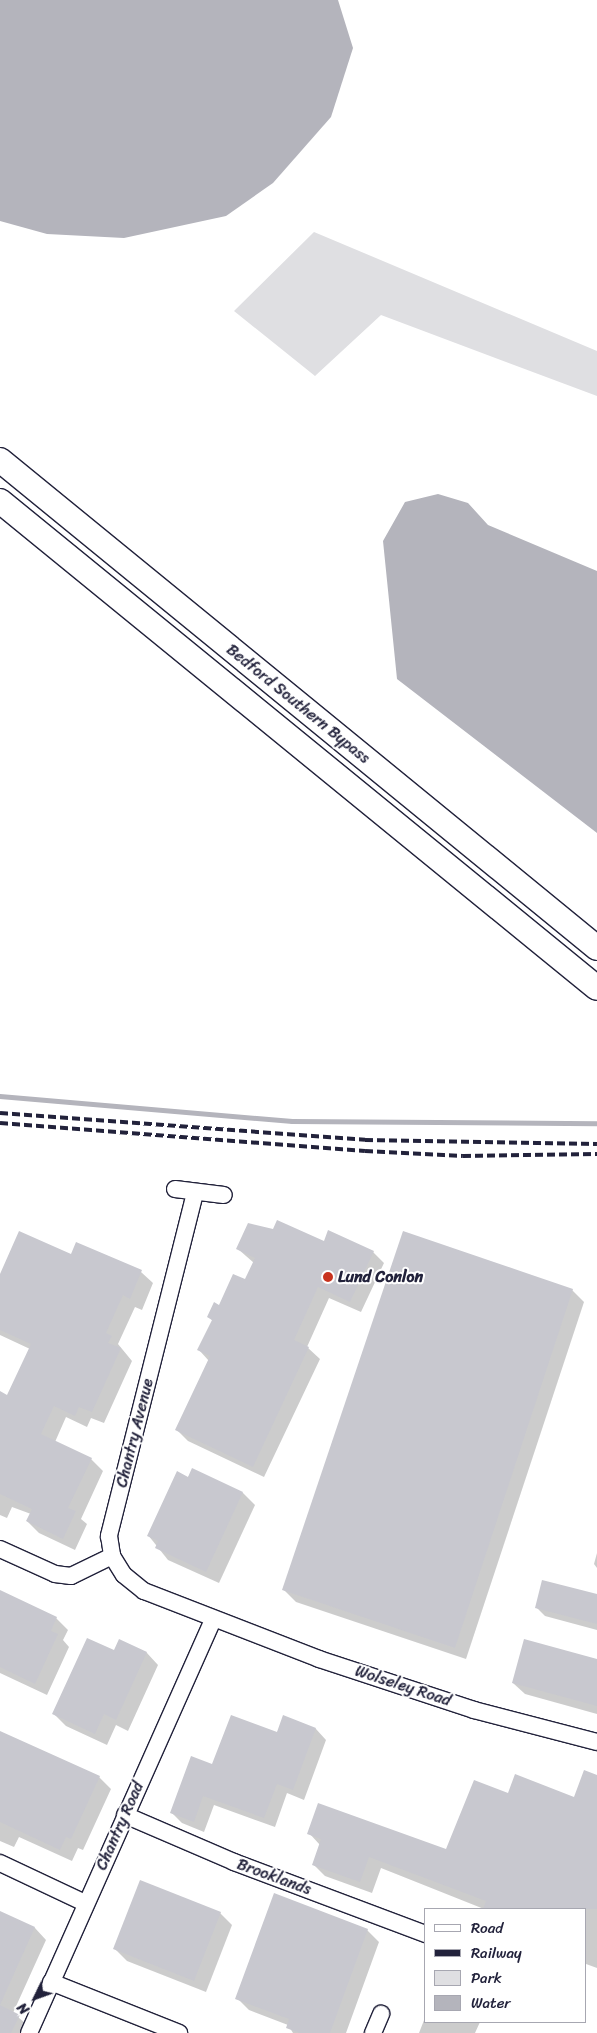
<!DOCTYPE html>
<html>
<head>
<meta charset="utf-8">
<style>
	body { margin:0 }
	#map { position:relative; width:597px; height:2033px; overflow:hidden; background:#fff; font-family:Sriracha,sans-serif }
	div>[style] { position:absolute }
	.green>* { inset:0; background:#dfdfe2 }
	.water>* { inset:0; background:#b4b4bc }
	.shadow>* { inset:0; background:#0003 }
	.stream>* { height:4.5px; margin:-2.25px; padding:0 2.25px; transform-origin:2.25px; border-radius:2.25px; background:#b4b4bc }
	.building>* { inset:0; background:#c8c8cf }
	.roads { filter:drop-shadow(1px 0 #22223b) drop-shadow(-1px 0 #22223b) drop-shadow(0 1px #22223b) drop-shadow(0 -1px #22223b) }
	.minor>* { height:16px; margin:-8px; padding:0 8px; transform-origin:8px; border-radius:8px; background:#fff }
	.highway>* { height:24px; margin:-12px; padding:0 12px; transform-origin:12px; border-radius:12px; background:#fff }
	.rail>* { height:4px; margin-top:-2px; transform-origin:0; background:repeating-linear-gradient(90deg,#22223b 0 8px,transparent 0 12px) }
	.dots>* { width:14px; height:14px; translate:-50% -50%; box-sizing:border-box; border:2px solid #fff; border-radius:50% }
	span { translate:-50% -50%; white-space:nowrap; text-align:center; line-height:1.15; -webkit-text-stroke:4px #fff; paint-order:stroke }
	.street-label { font-size:16px; color:#22223b }
	.poi-label { font-size:16px; color:#22223b; font-weight:700 }
	.left { translate:0 -50%; text-align:left }
	.legend { position:absolute; left:424px; top:1908px; width:162px; height:115px; box-sizing:border-box; background:#fff; border:1px solid #a7a7b1; margin:0; padding:6px 9px; list-style:none; font-size:15px; color:#22223b }
	.legend li { display:flex; align-items:center; gap:10px; height:25px }
	.legend b { width:25px; border:1px solid #a7a7b1 }
	.north { position:absolute; left:10px; top:1973px; width:50px; height:50px; -webkit-text-stroke:4px #fff; paint-order:stroke; rotate:228deg; font-size:14px; font-weight:700; line-height:20px; text-align:center; color:#22223b }
	.north::after { content:''; display:block; margin:auto; width:18px; height:22px; background:#22223b; clip-path:polygon(50% 0,100% 100%,50% 72%,0 100%) }
</style>
</head>
<body>
<div id="map">
	<div class="green">
		<div style="clip-path:polygon(314px 232px,597px 351px,597px 396px,381px 315px,315px 376px,234px 311px)"></div>
	</div>
	<div class="water">
		<div style="clip-path:polygon(0 0,338px 0,353px 48px,331px 117px,273px 183px,226px 216px,124px 238px,47px 234px,0 221px)"></div>
		<div style="clip-path:polygon(438px 494px,468px 503px,488px 525px,597px 571px,597px 833px,397px 679px,383px 541px,405px 502px)"></div>
	</div>
	<div class="shadow">
		<div style="clip-path:polygon(324px 1243px,373px 1252px,384px 1263px,361px 1312px,329px 1298px,307px 1347px,320px 1359px,264px 1477px,188px 1441px,177px 1430px,209px 1361px,199px 1350px,213px 1321px,209px 1317px,245px 1281px,254px 1263px,238px 1249px)"></div>
		<div style="clip-path:polygon(72px 1256px,141px 1272px,153px 1283px,142px 1310px,135px 1307px,118px 1344px,132px 1361px,104px 1423px,91px 1418px,87px 1427px,66px 1417px,55px 1442px,91px 1459px,103px 1471px,81px 1519px,87px 1524px,75px 1550px,39px 1533px,27px 1521px,31px 1514px,12px 1507px,7px 1518px,0 1515px,0 1393px,8px 1397px,30px 1349px,0 1335px,0 1277px)"></div>
		<div style="clip-path:polygon(572px 1290px,584px 1302px,466px 1659px,296px 1602px,284px 1590px)"></div>
		<div style="clip-path:polygon(193px 1470px,243px 1493px,255px 1505px,219px 1583px,168px 1560px,148px 1535px)"></div>
		<div style="clip-path:polygon(597px 1553px,597px 1568px,594px 1564px)"></div>
		<div style="clip-path:polygon(0 1592px,56px 1618px,68px 1630px,63px 1640px,69px 1647px,47px 1695px,0 1673px)"></div>
		<div style="clip-path:polygon(597px 1595px,597px 1630px,545px 1616px,536px 1607px)"></div>
		<div style="clip-path:polygon(120px 1641px,147px 1653px,158px 1665px,128px 1731px,116px 1725px,107px 1745px,66px 1726px,54px 1714px,115px 1652px)"></div>
		<div style="clip-path:polygon(597px 1660px,597px 1714px,525px 1694px,513px 1683px)"></div>
		<div style="clip-path:polygon(284px 1717px,316px 1729px,326px 1740px,304px 1800px,287px 1793px,275px 1827px,214px 1805px,204px 1832px,182px 1823px,172px 1813px,213px 1765px,277px 1733px)"></div>
		<div style="clip-path:polygon(0 1732px,99px 1777px,111px 1789px,83px 1850px,78px 1848px,72px 1861px,19px 1837px,14px 1847px,0 1841px)"></div>
		<div style="clip-path:polygon(597px 1776px,597px 1968px,586px 1964px,586px 1909px,484px 1909px,381px 1868px,372px 1893px,325px 1876px,313px 1864px,320px 1845px,309px 1833px,447px 1850px,508px 1795px,575px 1799px)"></div>
		<div style="clip-path:polygon(0 1912px,35px 1928px,46px 1940px,13px 2013px,30px 2027px,27px 2033px,0 2033px)"></div>
		<div style="clip-path:polygon(220px 1913px,232px 1925px,206px 1992px,127px 1961px,115px 1949px)"></div>
		<div style="clip-path:polygon(367px 1930px,379px 1942px,346px 2033px,293px 2033px,288px 2025px,249px 2010px,237px 1998px)"></div>
		<div style="clip-path:polygon(426px 2015px,426px 2022px,480px 2022px,475px 2033px,419px 2033px)"></div>
	</div>
	<div class="stream">
		<div style="left:0;top:1096px;width:293px;rotate:4.9deg"></div>
		<div style="left:292px;top:1121px;width:305px;rotate:0.4deg"></div>
	</div>
	<div class="building">
		<div style="clip-path:polygon(277px 1220px,324px 1241px,328px 1230px,374px 1251px,350px 1302px,318px 1287px,294px 1340px,309px 1347px,253px 1467px,175px 1430px,210px 1356px,197px 1350px,212px 1320px,207px 1317px,214px 1302px,219px 1305px,233px 1274px,245px 1279px,255px 1258px,236px 1249px,248px 1223px,273px 1229px)"></div>
		<div style="clip-path:polygon(19px 1231px,71px 1254px,76px 1242px,142px 1270px,130px 1299px,123px 1295px,106px 1333px,112px 1336px,108px 1343px,121px 1348px,92px 1412px,79px 1407px,75px 1416px,54px 1406px,41px 1434px,92px 1458px,68px 1508px,76px 1511px,63px 1539px,26px 1521px,32px 1509px,0 1494px,0 1391px,7px 1395px,31px 1344px,0 1330px,0 1274px)"></div>
		<div style="clip-path:polygon(403px 1231px,573px 1289px,455px 1648px,282px 1590px)"></div>
		<div style="clip-path:polygon(192px 1468px,243px 1492px,206px 1572px,155px 1548px,158px 1541px,147px 1536px,177px 1471px,188px 1477px)"></div>
		<div style="clip-path:polygon(542px 1580px,597px 1594px,597px 1624px,535px 1608px)"></div>
		<div style="clip-path:polygon(0 1590px,57px 1617px,51px 1631px,58px 1634px,35px 1684px,0 1667px)"></div>
		<div style="clip-path:polygon(87px 1638px,114px 1650px,119px 1639px,147px 1652px,116px 1720px,104px 1714px,95px 1734px,52px 1714px)"></div>
		<div style="clip-path:polygon(524px 1639px,597px 1659px,597px 1706px,512px 1683px)"></div>
		<div style="clip-path:polygon(231px 1715px,277px 1732px,283px 1715px,316px 1728px,293px 1790px,277px 1784px,264px 1818px,203px 1796px,194px 1822px,170px 1813px,191px 1756px,212px 1764px)"></div>
		<div style="clip-path:polygon(0 1731px,100px 1776px,71px 1839px,66px 1837px,60px 1850px,0 1822px)"></div>
		<div style="clip-path:polygon(584px 1770px,597px 1775px,597px 1909px,483px 1909px,486px 1901px,369px 1857px,360px 1882px,312px 1865px,321px 1839px,307px 1834px,318px 1803px,446px 1849px,474px 1780px,508px 1793px,515px 1774px,574px 1797px)"></div>
		<div style="clip-path:polygon(140px 1880px,221px 1912px,194px 1981px,113px 1949px)"></div>
		<div style="clip-path:polygon(274px 1893px,368px 1929px,330px 2033px,300px 2033px,286px 2028px,289px 2019px,235px 1999px)"></div>
		<div style="clip-path:polygon(0 1911px,35px 1927px,0 2005px,20px 2015px,11px 2033px,0 2033px)"></div>
	</div>
	<div class="roads">
		<div class="minor">
			<div style="left:175px;top:1189px;width:49px;rotate:7deg"></div>
			<div style="left:195px;top:1193px;width:354px;rotate:104.1deg"></div>
			<div style="left:109px;top:1536px;width:20px;rotate:81deg"></div>
			<div style="left:112px;top:1556px;width:22px;rotate:58deg"></div>
			<div style="left:124px;top:1575px;width:26px;rotate:39deg"></div>
			<div style="left:144px;top:1591px;width:188px;rotate:21.2deg"></div>
			<div style="left:319px;top:1659px;width:163px;rotate:18.2deg"></div>
			<div style="left:474px;top:1710px;width:127px;rotate:14.6deg"></div>
			<div style="left:0;top:1549px;width:60px;rotate:24.4deg"></div>
			<div style="left:55px;top:1574px;width:16px;rotate:7deg"></div>
			<div style="left:71px;top:1576px;width:46px;rotate:-26deg"></div>
			<div style="left:125px;top:1815px;width:119px;rotate:23.3deg"></div>
			<div style="left:234px;top:1862px;width:205px;rotate:20.6deg"></div>
			<div style="left:0;top:1863px;width:94px;rotate:25.2deg"></div>
			<div style="left:51px;top:1982px;width:138px;rotate:21.7deg"></div>
			<div style="left:29px;top:2033px;width:453px;rotate:-66deg"></div>
			<div style="left:373px;top:2033px;width:21px;rotate:-67deg"></div>
		</div>
		<div class="highway">
			<div style="left:0;top:460px;width:771px;rotate:39.26deg"></div>
			<div style="left:0;top:501px;width:770px;rotate:39.21deg"></div>
		</div>
	</div>
	<div class="rail">
		<div style="left:0;top:1113px;width:366px;rotate:4.2deg"></div>
		<div style="left:365px;top:1140px;width:232px;rotate:1deg"></div>
		<div style="left:0;top:1123px;width:366px;rotate:4.4deg"></div>
		<div style="left:365px;top:1151px;width:98px;rotate:2.9deg"></div>
		<div style="left:463px;top:1156px;width:134px;rotate:-0.9deg"></div>
	</div>
	<div class="dots">
		<div style="left:328px;top:1277px;background:#c8321e"></div>
	</div>
	<div class="street-label">
		<span style="left:298px;top:704px;rotate:39deg">Bedford Southern Bypass</span>
		<span style="left:135px;top:1433px;rotate:-76deg">Chantry Avenue</span>
		<span style="left:403px;top:1686px;rotate:18deg">Wolseley Road</span>
		<span style="left:120px;top:1826px;rotate:-66deg">Chantry Road</span>
		<span style="left:274px;top:1877px;rotate:20deg">Brooklands</span>
	</div>
	<div class="poi-label">
		<span class="left" style="left:338px;top:1277px">Lund Conlon</span>
	</div>
	<ul class="legend">
	<li><b style="height:6px;background:#fff"></b>Road</li>
	<li><b style="height:6px;background:#22223b"></b>Railway</li>
	<li><b style="height:14px;background:#dfdfe2"></b>Park</li>
	<li><b style="height:14px;background:#b4b4bc"></b>Water</li>
	</ul>
	<div class="north">N</div>
</div>
</body>
</html>
